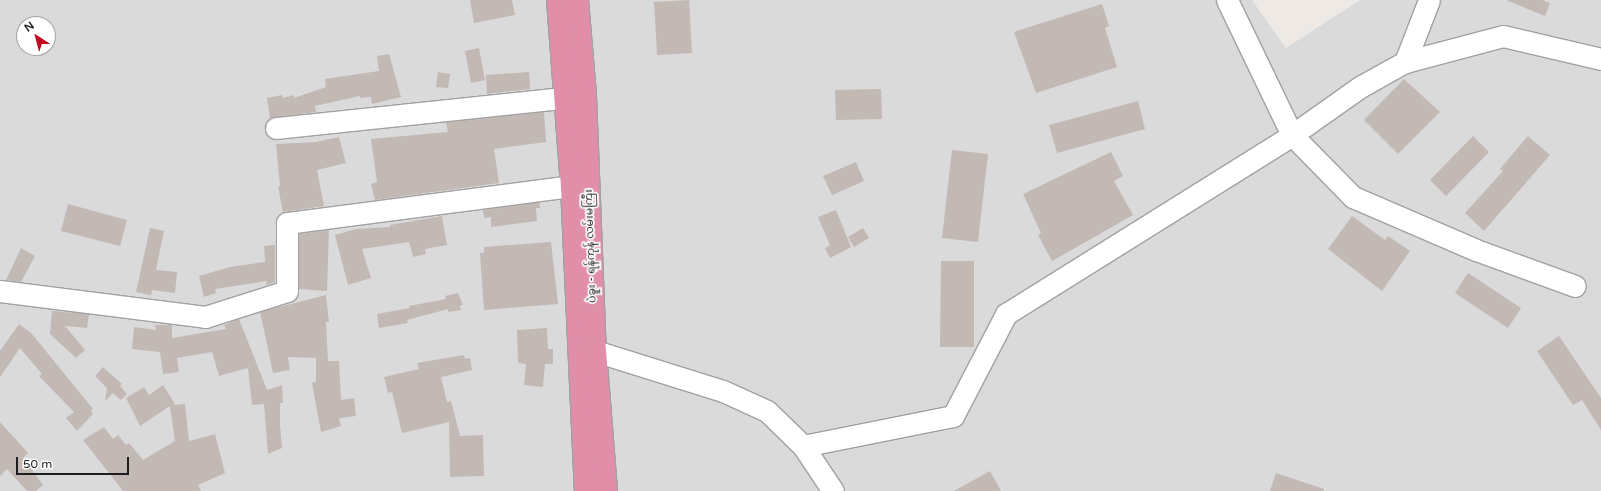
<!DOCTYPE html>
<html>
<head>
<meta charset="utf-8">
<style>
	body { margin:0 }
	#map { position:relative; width:1601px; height:491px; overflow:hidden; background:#eee9e4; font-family:"Varela Round","Noto Sans Myanmar",sans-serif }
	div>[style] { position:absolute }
	.residential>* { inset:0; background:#dbdadb }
	.building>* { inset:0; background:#c2b8b4 }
	.roads { filter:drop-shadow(1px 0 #a1a1a1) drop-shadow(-1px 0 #a1a1a1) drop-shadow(0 1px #a1a1a1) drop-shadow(0 -1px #a1a1a1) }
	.minor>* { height:21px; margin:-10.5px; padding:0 10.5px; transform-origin:10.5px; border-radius:10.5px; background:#fff }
	.highway>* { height:22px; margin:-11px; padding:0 11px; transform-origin:11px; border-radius:11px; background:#e18fa9 }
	span { translate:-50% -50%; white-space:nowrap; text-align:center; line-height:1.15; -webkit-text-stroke:3.5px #fff; paint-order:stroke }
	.street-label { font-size:11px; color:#1d1d1d }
	.north { position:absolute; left:16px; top:16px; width:40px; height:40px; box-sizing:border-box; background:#fff; border:1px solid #a5a5a5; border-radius:50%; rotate:324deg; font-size:11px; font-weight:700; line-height:16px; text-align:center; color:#1d1d1d }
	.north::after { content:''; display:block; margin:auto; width:14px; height:18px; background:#c00b22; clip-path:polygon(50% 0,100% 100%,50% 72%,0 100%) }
	.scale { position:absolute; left:16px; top:457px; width:113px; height:18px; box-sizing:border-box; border:2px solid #1d1d1d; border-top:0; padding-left:5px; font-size:12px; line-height:14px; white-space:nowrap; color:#1d1d1d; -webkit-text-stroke:3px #fff; paint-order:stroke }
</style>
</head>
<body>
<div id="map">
	<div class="residential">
		<div style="clip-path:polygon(evenodd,0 0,1252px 0,1286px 48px,1360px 0,1601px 0,1601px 491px,0 491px,0 0,24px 24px,48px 24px,48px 48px,24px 48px,24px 24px)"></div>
	</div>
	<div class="building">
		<div style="clip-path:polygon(470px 0,512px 0,515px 15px,474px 23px)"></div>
		<div style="clip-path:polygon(689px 0,692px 53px,657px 55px,654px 2px)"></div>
		<div style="clip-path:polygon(1506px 0,1542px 0,1550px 3px,1545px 16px)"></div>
		<div style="clip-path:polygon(1102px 4px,1109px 26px,1105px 28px,1117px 67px,1036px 93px,1014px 32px)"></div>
		<div style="clip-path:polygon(479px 48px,485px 80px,471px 83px,465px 51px)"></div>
		<div style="clip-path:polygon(389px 54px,401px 97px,372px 104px,371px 97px,360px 98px,360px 96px,315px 106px,316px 112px,270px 118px,267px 98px,282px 95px,283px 98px,294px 95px,294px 98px,326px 87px,325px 79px,379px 71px,377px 56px)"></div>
		<div style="clip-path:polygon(438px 72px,450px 74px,448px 88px,436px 87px)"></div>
		<div style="clip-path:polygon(529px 72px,530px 89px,487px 94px,486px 75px)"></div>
		<div style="clip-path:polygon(1404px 79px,1440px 112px,1398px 154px,1364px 120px)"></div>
		<div style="clip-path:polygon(881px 89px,882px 119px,836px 120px,835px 90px)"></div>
		<div style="clip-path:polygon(1138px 101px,1145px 129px,1057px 153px,1049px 125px)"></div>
		<div style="clip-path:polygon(544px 112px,546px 142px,494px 149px,499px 183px,375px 200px,371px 184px,377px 182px,371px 139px,448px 132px,446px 122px)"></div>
		<div style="clip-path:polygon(1473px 136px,1489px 152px,1446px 196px,1430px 180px)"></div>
		<div style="clip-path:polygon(1528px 136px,1550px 155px,1484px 231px,1465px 213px,1503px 171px,1500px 169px)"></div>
		<div style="clip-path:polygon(339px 137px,346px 163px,317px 170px,324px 206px,283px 212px,278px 187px,280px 186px,276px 144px,316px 142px)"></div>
		<div style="clip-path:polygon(952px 150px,988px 154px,978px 242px,942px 238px)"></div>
		<div style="clip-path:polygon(1111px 152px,1123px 176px,1114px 181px,1133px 215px,1052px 261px,1038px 235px,1041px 233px,1023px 194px)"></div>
		<div style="clip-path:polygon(856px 162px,864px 181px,832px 195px,823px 176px)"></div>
		<div style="clip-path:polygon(539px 202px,540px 208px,536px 208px,537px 221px,491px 227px,491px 217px,484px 218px,483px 210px)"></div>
		<div style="clip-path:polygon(68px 204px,127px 220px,120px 246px,61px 231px)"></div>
		<div style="clip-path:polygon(836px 210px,851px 247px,830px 258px,825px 248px,830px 245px,818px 217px)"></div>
		<div style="clip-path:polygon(442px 216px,447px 245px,425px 249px,426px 254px,413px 257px,409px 242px,362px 249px,371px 278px,348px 285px,335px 235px,356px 229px,390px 227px,390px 225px)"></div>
		<div style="clip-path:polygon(1352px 216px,1385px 240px,1388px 236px,1410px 251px,1382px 291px,1328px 249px)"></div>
		<div style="clip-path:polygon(150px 228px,164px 231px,156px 270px,177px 272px,175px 293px,152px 290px,151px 295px,136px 292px)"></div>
		<div style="clip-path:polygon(863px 228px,869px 238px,854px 247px,848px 237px)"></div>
		<div style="clip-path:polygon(329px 230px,327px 291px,299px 289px,299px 234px)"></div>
		<div style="clip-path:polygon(551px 242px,558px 304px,484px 310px,480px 253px,484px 253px,484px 247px)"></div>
		<div style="clip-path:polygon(275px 245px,275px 282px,266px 285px,267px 281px,215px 289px,216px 293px,204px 297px,199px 276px,230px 267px,265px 262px,264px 246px)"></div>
		<div style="clip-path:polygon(21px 248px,35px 256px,21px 282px,6px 280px)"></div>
		<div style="clip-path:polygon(941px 261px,974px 261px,974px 347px,940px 347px)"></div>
		<div style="clip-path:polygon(1468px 273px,1521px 308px,1508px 328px,1455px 293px)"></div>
		<div style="clip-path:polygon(458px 293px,463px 305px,460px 305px,461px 310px,448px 312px,448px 309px,407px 320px,408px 323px,379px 328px,377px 314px,410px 308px,409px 306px,446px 299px,445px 296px)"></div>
		<div style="clip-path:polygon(326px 295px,329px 322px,326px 322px,328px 361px,339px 361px,341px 400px,354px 398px,356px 416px,339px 418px,341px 426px,321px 432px,312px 383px,316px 382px,316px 358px,288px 357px,290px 370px,273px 373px,260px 312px)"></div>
		<div style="clip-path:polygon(52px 311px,89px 314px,87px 328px,65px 326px,85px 350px,76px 358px,50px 334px)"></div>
		<div style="clip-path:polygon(239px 319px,267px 390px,282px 385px,283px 403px,280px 403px,280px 424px,282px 448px,268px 454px,264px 404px,252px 405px,248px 368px,219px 376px,212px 352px,177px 358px,179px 372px,163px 374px,160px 352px,132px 349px,134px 327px,156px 330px,155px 325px,172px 325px,172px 338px,226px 329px,224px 325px)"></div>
		<div style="clip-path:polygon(19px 324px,32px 334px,93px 409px,91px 411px,93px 414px,77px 431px,66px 418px,74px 412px,39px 376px,42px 374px,20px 348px,0 377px,0 351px)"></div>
		<div style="clip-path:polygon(547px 328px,548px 349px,553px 349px,553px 364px,545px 364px,543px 387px,524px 385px,526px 364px,518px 363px,517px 330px)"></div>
		<div style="clip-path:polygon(1559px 336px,1601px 398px,1601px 430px,1582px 400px,1573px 405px,1537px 351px)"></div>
		<div style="clip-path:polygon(464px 355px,465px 359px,470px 358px,472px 370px,441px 377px,447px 402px,451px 401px,460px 436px,483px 435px,484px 476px,450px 477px,449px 422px,402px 433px,392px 392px,388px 393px,384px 377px,419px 369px,417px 363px)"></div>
		<div style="clip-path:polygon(103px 367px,122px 384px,120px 386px,127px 394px,121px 400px,113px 393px,105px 401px,107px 388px,95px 376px)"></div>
		<div style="clip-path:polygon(163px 385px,175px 404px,173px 405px,185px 404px,189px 441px,215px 434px,225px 473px,198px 485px,201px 491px,123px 491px,83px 440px,104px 427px,113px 439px,118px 435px,126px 445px,129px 443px,143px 460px,175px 441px,170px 406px,140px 426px,126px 398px,144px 387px,149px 395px)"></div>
		<div style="clip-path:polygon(0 422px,28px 453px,23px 458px,43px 485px,36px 491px,27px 491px,7px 469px,0 476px)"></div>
		<div style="clip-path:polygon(990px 471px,1001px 491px,954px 491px)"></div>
		<div style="clip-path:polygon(1276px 473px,1324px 489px,1324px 491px,1270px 491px)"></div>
	</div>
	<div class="roads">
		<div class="minor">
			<div style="left:1227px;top:0;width:150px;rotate:64.3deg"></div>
			<div style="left:1292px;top:135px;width:87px;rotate:45.5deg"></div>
			<div style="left:1353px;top:197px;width:134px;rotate:23.3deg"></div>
			<div style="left:1476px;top:250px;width:105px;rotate:20deg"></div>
			<div style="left:1405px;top:62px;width:66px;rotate:-68.8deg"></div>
			<div style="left:276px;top:128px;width:309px;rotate:-6deg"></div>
			<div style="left:0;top:291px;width:207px;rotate:7.2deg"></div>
			<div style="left:205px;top:317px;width:86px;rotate:-17.6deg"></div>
			<div style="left:287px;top:291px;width:68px;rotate:-90deg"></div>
			<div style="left:287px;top:223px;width:287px;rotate:-7.4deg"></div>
			<div style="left:579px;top:352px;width:16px;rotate:-4deg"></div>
			<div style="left:595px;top:351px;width:134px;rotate:17.4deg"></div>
			<div style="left:723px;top:391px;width:48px;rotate:24.4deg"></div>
			<div style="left:767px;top:411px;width:50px;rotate:44.2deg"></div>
			<div style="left:803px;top:446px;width:54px;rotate:56.3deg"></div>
			<div style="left:803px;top:446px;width:153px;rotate:-11.3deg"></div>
			<div style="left:953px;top:416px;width:115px;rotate:-62.5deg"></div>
			<div style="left:1006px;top:314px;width:337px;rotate:-32deg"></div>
			<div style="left:1292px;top:135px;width:83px;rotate:-35.2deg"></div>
			<div style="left:1360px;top:87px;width:51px;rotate:-29.1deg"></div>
			<div style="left:1405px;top:62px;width:101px;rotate:-14.9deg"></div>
			<div style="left:1503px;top:36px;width:101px;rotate:13.2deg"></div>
		</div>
		<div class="highway">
			<div style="left:558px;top:0;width:187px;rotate:85.7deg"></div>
			<div style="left:572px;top:186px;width:305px;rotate:87.4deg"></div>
			<div style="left:577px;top:0;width:96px;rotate:85.2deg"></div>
			<div style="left:585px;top:96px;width:255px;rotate:87.8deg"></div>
			<div style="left:595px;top:351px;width:140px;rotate:85.5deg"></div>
		</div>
	</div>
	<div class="street-label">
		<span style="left:591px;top:246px;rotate:-92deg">ပဲခူး - ရန်ကုန် လမ်းမကြီး</span>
	</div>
	<div class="north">N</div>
	<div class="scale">50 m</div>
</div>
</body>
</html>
